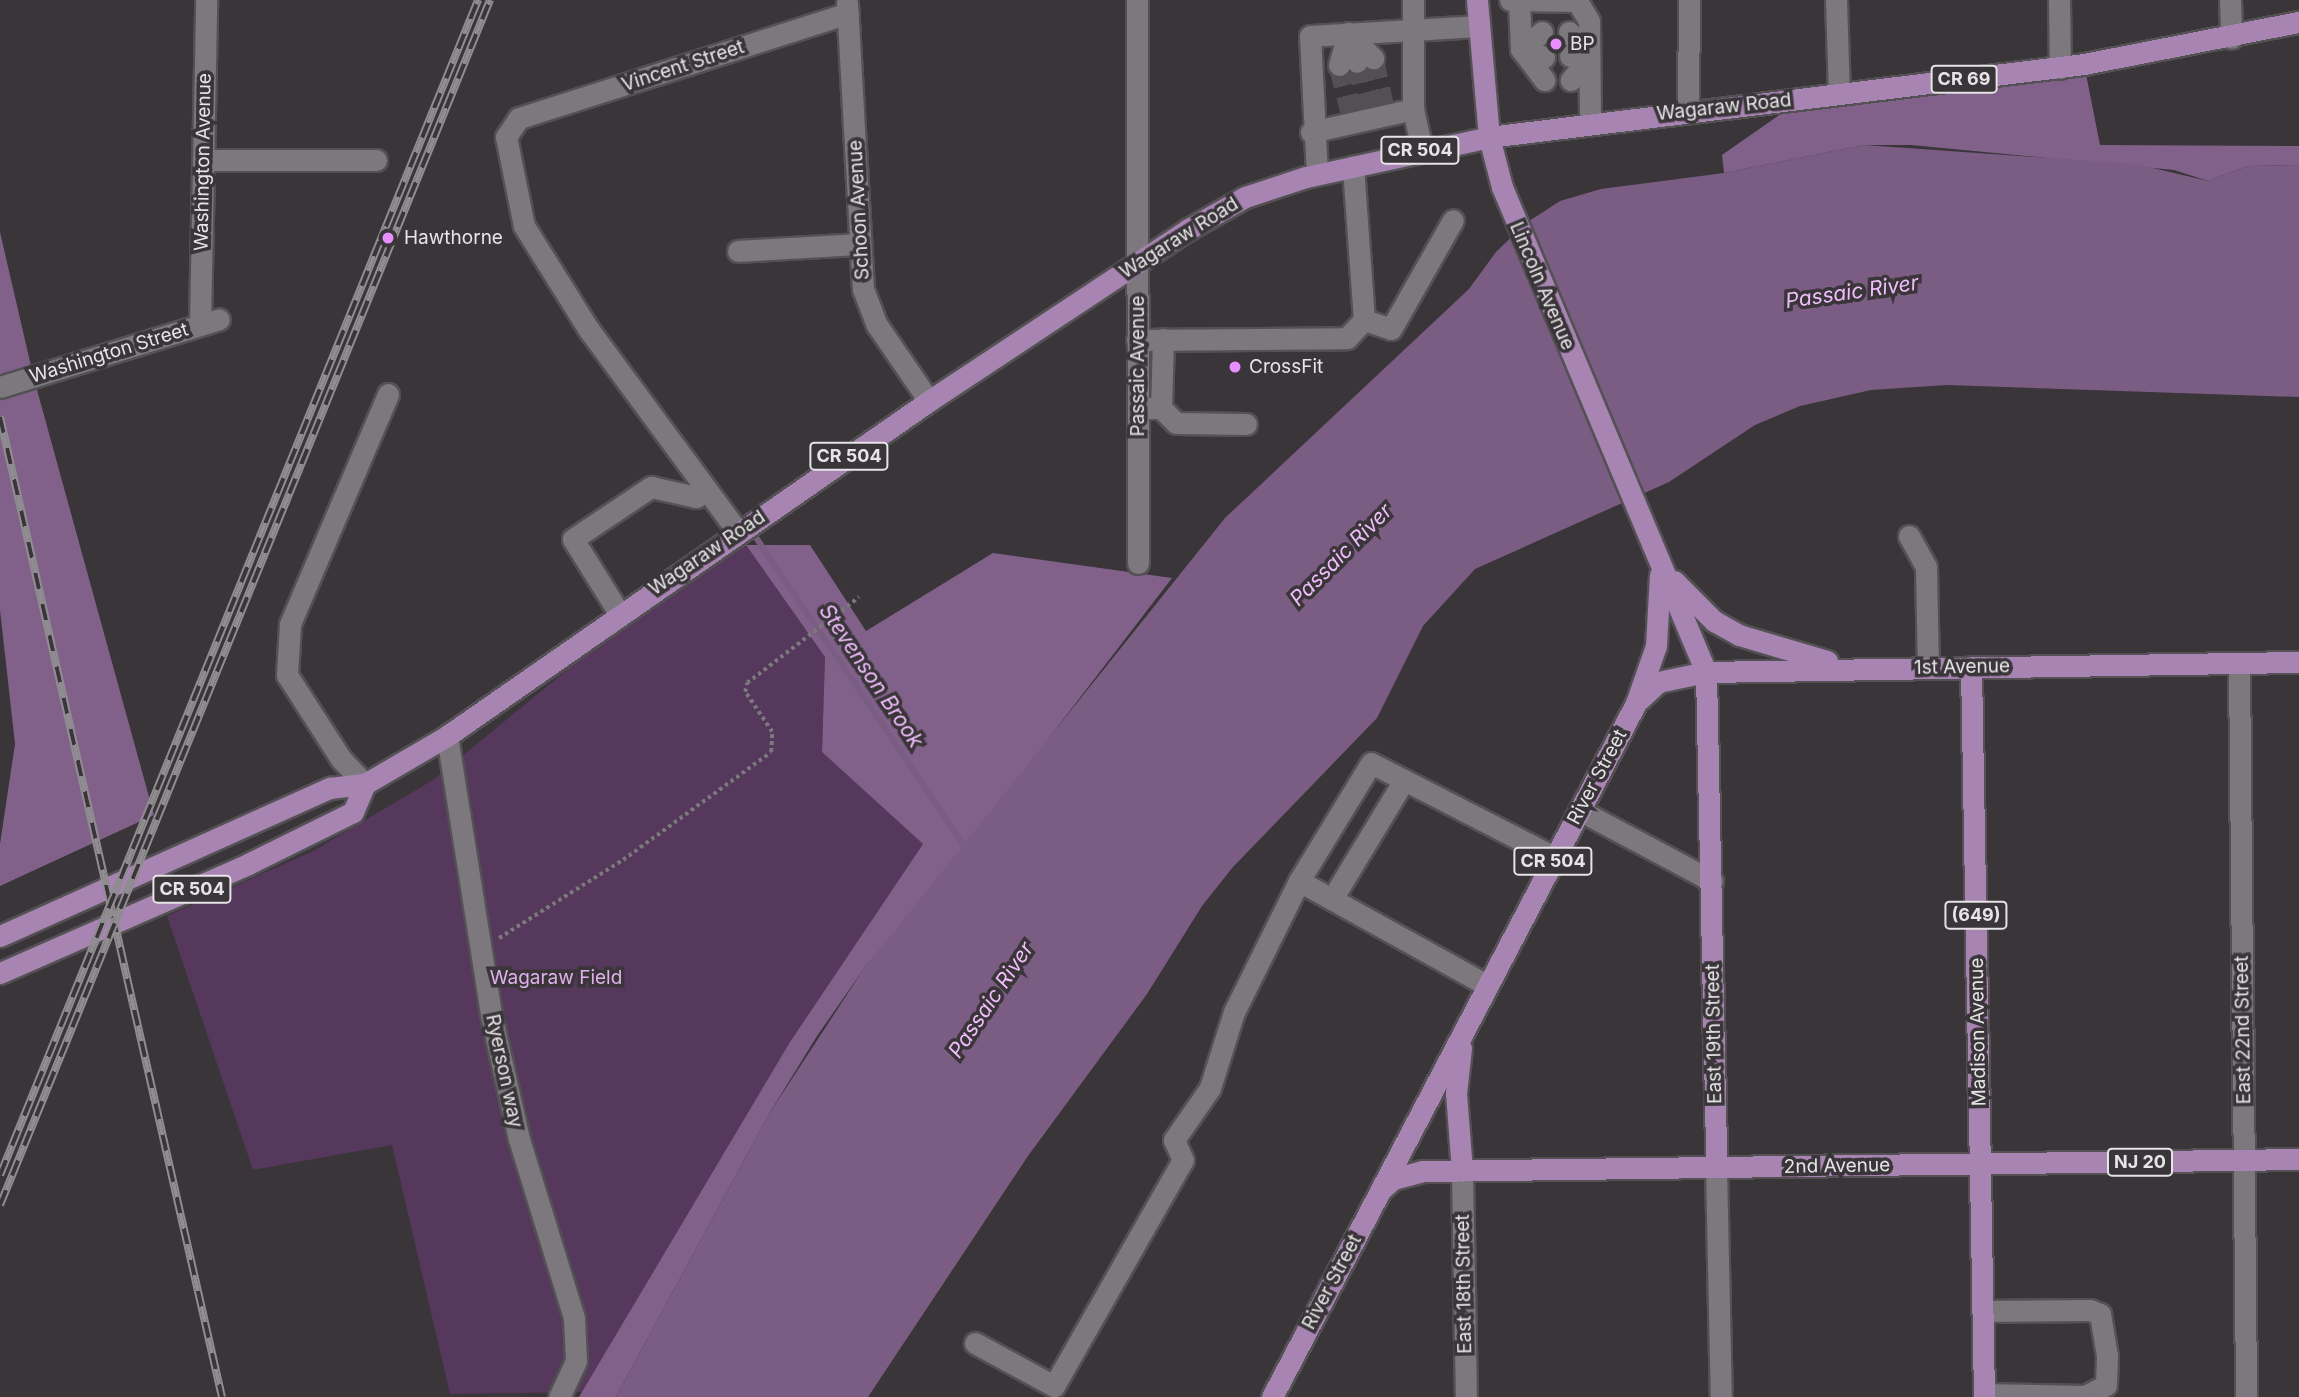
<!DOCTYPE html>
<html>
<head>
<meta charset="utf-8">
<style>
	body { margin:0 }
	#map { position:relative; width:2299px; height:1397px; overflow:hidden; background:#393539; font-family:Inter,sans-serif }
	div>[style] { position:absolute }
	.green>* { inset:0; background:#55385c }
	.forest>* { inset:0; background:#816189 }
	.water>* { inset:0; background:#7b5c83 }
	.stream>* { height:6px; margin:-3px; padding:0 3px; transform-origin:3px; border-radius:3px; background:#7b5c83 }
	.minor-tunnel>* { height:21px; margin-top:-10.5px; transform-origin:0; background:repeating-linear-gradient(90deg,#534f53 0 21px,transparent 0 31px) }
	.path>* { height:3.5px; margin-top:-1.75px; transform-origin:0; background:repeating-linear-gradient(90deg,#7c797c 0 3.5px,transparent 0 7px) }
	.roads { filter:drop-shadow(2px 0 #535154) drop-shadow(-2px 0 #535154) drop-shadow(0 2px #535154) drop-shadow(0 -2px #535154) }
	.minor>* { height:21px; margin:-10.5px; padding:0 10.5px; transform-origin:10.5px; border-radius:10.5px; background:#7c787d }
	.major>* { height:21px; margin:-10.5px; padding:0 10.5px; transform-origin:10.5px; border-radius:10.5px; background:#a784b1 }
	.rail>* { height:8px; margin-top:-4px; transform-origin:0; background:repeating-linear-gradient(90deg,#393539 0 16px,#908d91 0 32px); box-sizing:border-box; border-block:2px solid #908d91 }
	.dots>* { width:19px; height:19px; translate:-50% -50%; box-sizing:border-box; border:4px solid #393539; border-radius:50% }
	span { translate:-50% -50%; white-space:nowrap; text-align:center; line-height:1.15; -webkit-text-stroke:7px #393539; paint-order:stroke }
	.shield-label span { padding:2px 5px; background:#393539; border:2px solid; border-radius:5px; -webkit-text-stroke-width:0 }
	.shield-label { font-size:18px; color:#e6e4e7; font-weight:700 }
	.poi-label { font-size:19px; color:#e6e4e7 }
	.left { translate:0 -50%; text-align:left }
	.street-label { font-size:19px; color:#e6e4e7 }
	.park-label { font-size:19px; color:#e1afee }
	.water-label { font-size:21px; color:#f0bdfc; font-style:italic }
</style>
</head>
<body>
<div id="map">
	<div class="green">
		<div style="clip-path:polygon(746px 545px,825px 657px,822px 752px,923px 844px,790px 1042px,583px 1392px,450px 1394px,392px 1145px,253px 1170px,167px 916px,313px 851px,433px 780px,574px 664px)"></div>
	</div>
	<div class="forest">
		<div style="clip-path:polygon(2084px 64px,2100px 145px,2299px 146px,2299px 165px,2248px 166px,2208px 181px,2174px 170px,1911px 145px,1864px 145px,1724px 173px,1722px 155px,1802px 99px)"></div>
		<div style="clip-path:polygon(0 232px,34px 379px,154px 815px,0 886px,0 844px,15px 744px,0 610px)"></div>
		<div style="clip-path:polygon(746px 545px,810px 545px,866px 631px,993px 553px,1172px 578px,976px 833px,863px 970px,817px 1036px,769px 1114px,616px 1397px,579px 1397px,790px 1042px,923px 844px,822px 752px,825px 657px)"></div>
	</div>
	<div class="water">
		<div style="clip-path:polygon(1864px 145px,2136px 164px,2208px 181px,2248px 166px,2299px 165px,2299px 397px,1947px 385px,1871px 390px,1800px 406px,1755px 425px,1669px 482px,1475px 569px,1423px 626px,1377px 718px,1233px 867px,1202px 906px,1147px 994px,1028px 1156px,868px 1397px,616px 1397px,769px 1114px,863px 970px,1225px 518px,1469px 289px,1496px 252px,1526px 223px,1560px 201px,1601px 189px,1724px 173px)"></div>
	</div>
	<div class="stream">
		<div style="left:751px;top:530px;width:382px;rotate:56deg"></div>
	</div>
	<div class="minor-tunnel">
		<div style="left:1373px;top:58px;width:46px;rotate:77.5deg"></div>
		<div style="left:1357px;top:62px;width:47px;rotate:76.6deg"></div>
		<div style="left:1339px;top:65px;width:49px;rotate:75.7deg"></div>
	</div>
	<div class="path">
		<div style="left:499px;top:938px;width:146px;rotate:-32.2deg"></div>
		<div style="left:623px;top:860px;width:183px;rotate:-36.1deg"></div>
		<div style="left:771px;top:752px;width:20px;rotate:-87deg"></div>
		<div style="left:772px;top:732px;width:48px;rotate:-124deg"></div>
		<div style="left:745px;top:692px;width:9px;rotate:-77deg"></div>
		<div style="left:747px;top:683px;width:141px;rotate:-37.5deg"></div>
	</div>
	<div class="roads">
		<div class="minor">
			<div style="left:1137px;top:0;width:563px;rotate:89.9deg"></div>
			<div style="left:1413px;top:0;width:109px;rotate:90deg"></div>
			<div style="left:1413px;top:109px;width:42px;rotate:77.6deg"></div>
			<div style="left:1510px;top:0;width:67px;rotate:0.9deg"></div>
			<div style="left:1577px;top:1px;width:23px;rotate:59deg"></div>
			<div style="left:1589px;top:21px;width:102px;rotate:89.4deg"></div>
			<div style="left:1519px;top:0;width:49px;rotate:87.7deg"></div>
			<div style="left:1521px;top:49px;width:27px;rotate:-39deg"></div>
			<div style="left:1836px;top:0;width:94px;rotate:88.2deg"></div>
			<div style="left:2059px;top:0;width:68px;rotate:89.2deg"></div>
			<div style="left:2230px;top:0;width:38px;rotate:88deg"></div>
			<div style="left:847px;top:3px;width:286px;rotate:86.8deg"></div>
			<div style="left:863px;top:289px;width:39px;rotate:69deg"></div>
			<div style="left:877px;top:325px;width:92px;rotate:55.6deg"></div>
			<div style="left:1569px;top:32px;width:34px;rotate:53deg"></div>
			<div style="left:1350px;top:35px;width:33px;rotate:45deg"></div>
			<div style="left:1570px;top:56px;width:19px;rotate:9deg"></div>
			<div style="left:1589px;top:59px;width:28px;rotate:131deg"></div>
			<div style="left:1544px;top:57px;width:24px;rotate:-161deg"></div>
			<div style="left:1521px;top:49px;width:39px;rotate:53deg"></div>
			<div style="left:1339px;top:65px;width:33px;rotate:-74deg"></div>
			<div style="left:1348px;top:33px;width:30px;rotate:73deg"></div>
			<div style="left:1688px;top:111px;width:111px;rotate:-89.5deg"></div>
			<div style="left:1311px;top:132px;width:105px;rotate:-12.7deg"></div>
			<div style="left:203px;top:160px;width:173px"></div>
			<div style="left:1317px;top:174px;width:138px;rotate:-92.9deg"></div>
			<div style="left:1310px;top:36px;width:169px;rotate:-3.4deg"></div>
			<div style="left:738px;top:251px;width:122px;rotate:-3.3deg"></div>
			<div style="left:1364px;top:320px;width:28px;rotate:18deg"></div>
			<div style="left:1391px;top:329px;width:125px;rotate:-60.4deg"></div>
			<div style="left:200px;top:324px;width:324px;rotate:-88.9deg"></div>
			<div style="left:1137px;top:340px;width:210px;rotate:-0.5deg"></div>
			<div style="left:1347px;top:338px;width:25px;rotate:-47deg"></div>
			<div style="left:1364px;top:320px;width:154px;rotate:-94.1deg"></div>
			<div style="left:0;top:387px;width:229px;rotate:-17.2deg"></div>
			<div style="left:1138px;top:408px;width:23px"></div>
			<div style="left:1161px;top:408px;width:69px;rotate:-88.3deg"></div>
			<div style="left:1161px;top:408px;width:21px;rotate:45deg"></div>
			<div style="left:1176px;top:423px;width:70px;rotate:0.8deg"></div>
			<div style="left:738px;top:532px;width:251px;rotate:-126.4deg"></div>
			<div style="left:589px;top:330px;width:123px;rotate:-122deg"></div>
			<div style="left:524px;top:226px;width:91px;rotate:-101.4deg"></div>
			<div style="left:506px;top:137px;width:23px;rotate:-56deg"></div>
			<div style="left:519px;top:118px;width:345px;rotate:-17.7deg"></div>
			<div style="left:1909px;top:536px;width:35px;rotate:61deg"></div>
			<div style="left:1926px;top:567px;width:101px;rotate:88.9deg"></div>
			<div style="left:619px;top:613px;width:87px;rotate:-121.9deg"></div>
			<div style="left:573px;top:539px;width:94px;rotate:-33.7deg"></div>
			<div style="left:651px;top:487px;width:46px;rotate:12.5deg"></div>
			<div style="left:696px;top:497px;width:13px;rotate:-39deg"></div>
			<div style="left:2239px;top:663px;width:734px;rotate:89.45deg"></div>
			<div style="left:447px;top:736px;width:282px;rotate:81deg"></div>
			<div style="left:491px;top:1015px;width:127px;rotate:77.3deg"></div>
			<div style="left:519px;top:1139px;width:187px;rotate:72.9deg"></div>
			<div style="left:574px;top:1318px;width:43px;rotate:87.3deg"></div>
			<div style="left:576px;top:1361px;width:40px;rotate:115deg"></div>
			<div style="left:365px;top:784px;width:35px;rotate:-134deg"></div>
			<div style="left:341px;top:759px;width:100px;rotate:-122.7deg"></div>
			<div style="left:287px;top:675px;width:51px;rotate:-86.6deg"></div>
			<div style="left:290px;top:624px;width:250px;rotate:-66.9deg"></div>
			<div style="left:1579px;top:810px;width:151px;rotate:28.1deg"></div>
			<div style="left:1299px;top:881px;width:138px;rotate:-58.6deg"></div>
			<div style="left:1371px;top:763px;width:206px;rotate:27.2deg"></div>
			<div style="left:1332px;top:899px;width:139px;rotate:-58.8deg"></div>
			<div style="left:1716px;top:1167px;width:230px;rotate:88.8deg"></div>
			<div style="left:1462px;top:1171px;width:226px;rotate:89deg"></div>
			<div style="left:1983px;top:1311px;width:107px;rotate:-0.5deg"></div>
			<div style="left:2090px;top:1310px;width:11px;rotate:22deg"></div>
			<div style="left:2100px;top:1314px;width:43px;rotate:80.5deg"></div>
			<div style="left:2107px;top:1356px;width:29px;rotate:92deg"></div>
			<div style="left:2106px;top:1385px;width:24px;rotate:152deg"></div>
			<div style="left:2085px;top:1396px;width:101px;rotate:-178.9deg"></div>
			<div style="left:975px;top:1343px;width:90px;rotate:28.6deg"></div>
			<div style="left:1054px;top:1386px;width:260px;rotate:-60.3deg"></div>
			<div style="left:1183px;top:1160px;width:22px;rotate:-114deg"></div>
			<div style="left:1174px;top:1140px;width:63px;rotate:-55.3deg"></div>
			<div style="left:1210px;top:1088px;width:80px;rotate:-72.5deg"></div>
			<div style="left:1234px;top:1012px;width:146px;rotate:-63.6deg"></div>
			<div style="left:1299px;top:881px;width:215px;rotate:29deg"></div>
		</div>
		<div class="major">
			<div style="left:1477px;top:0;width:138px;rotate:85deg"></div>
			<div style="left:1489px;top:137px;width:52px;rotate:75.4deg"></div>
			<div style="left:1502px;top:187px;width:526px;rotate:67.19deg"></div>
			<div style="left:1706px;top:672px;width:495px;rotate:88.8deg"></div>
			<div style="left:1674px;top:581px;width:57px;rotate:45deg"></div>
			<div style="left:1714px;top:621px;width:29px;rotate:29deg"></div>
			<div style="left:1739px;top:635px;width:92px;rotate:16.5deg"></div>
			<div style="left:1971px;top:667px;width:730px;rotate:88.98deg"></div>
			<div style="left:1640px;top:699px;width:25px;rotate:-43deg"></div>
			<div style="left:1658px;top:682px;width:49px;rotate:-11.8deg"></div>
			<div style="left:1706px;top:672px;width:593px;rotate:-0.97deg"></div>
			<div style="left:0;top:936px;width:362px;rotate:-24.2deg"></div>
			<div style="left:330px;top:788px;width:35px;rotate:-7deg"></div>
			<div style="left:365px;top:784px;width:95px;rotate:-30.3deg"></div>
			<div style="left:447px;top:736px;width:587px;rotate:-34.8deg"></div>
			<div style="left:929px;top:401px;width:310px;rotate:-33.5deg"></div>
			<div style="left:1187px;top:230px;width:67px;rotate:-29.6deg"></div>
			<div style="left:1245px;top:197px;width:64px;rotate:-18.2deg"></div>
			<div style="left:1306px;top:177px;width:187px;rotate:-12.3deg"></div>
			<div style="left:1489px;top:137px;width:599px;rotate:-6.99deg"></div>
			<div style="left:2084px;top:64px;width:219px;rotate:-11.1deg"></div>
			<div style="left:0;top:973px;width:271px;rotate:-23.7deg"></div>
			<div style="left:248px;top:864px;width:117px;rotate:-26.3deg"></div>
			<div style="left:353px;top:812px;width:30px;rotate:-67deg"></div>
			<div style="left:1461px;top:1048px;width:45px;rotate:96.3deg"></div>
			<div style="left:1456px;top:1093px;width:78px;rotate:85.6deg"></div>
			<div style="left:1382px;top:1189px;width:15px;rotate:-42deg"></div>
			<div style="left:1393px;top:1179px;width:30px;rotate:-15deg"></div>
			<div style="left:1422px;top:1171px;width:877px;rotate:-0.78deg"></div>
			<div style="left:1272px;top:1397px;width:784px;rotate:-62.32deg"></div>
			<div style="left:1636px;top:703px;width:60px;rotate:-70.7deg"></div>
			<div style="left:1656px;top:646px;width:71px;rotate:-86.8deg"></div>
		</div>
	</div>
	<div class="rail">
		<div style="left:0;top:417px;width:1005px;rotate:77.24deg"></div>
		<div style="left:0;top:1175px;width:1269px;rotate:-67.86deg"></div>
		<div style="left:0;top:1205px;width:1301px;rotate:-67.87deg"></div>
	</div>
	<div class="dots">
		<div style="left:1556px;top:44px;background:#e88eff"></div>
		<div style="left:388px;top:238px;background:#e88eff"></div>
		<div style="left:1235px;top:367px;background:#e88eff"></div>
	</div>
	<div class="shield-label">
		<span style="left:1964px;top:79px">CR 69</span>
		<span style="left:1420px;top:150px">CR 504</span>
		<span style="left:849px;top:456px">CR 504</span>
		<span style="left:1553px;top:861px">CR 504</span>
		<span style="left:192px;top:889px">CR 504</span>
		<span style="left:1976px;top:915px">(649)</span>
		<span style="left:2140px;top:1162px">NJ 20</span>
	</div>
	<div class="poi-label">
		<span class="left" style="left:1570px;top:44px">BP</span>
		<span class="left" style="left:404px;top:238px">Hawthorne</span>
		<span class="left" style="left:1249px;top:367px">CrossFit</span>
	</div>
	<div class="street-label">
		<span style="left:683px;top:66px;rotate:-18deg">Vincent Street</span>
		<span style="left:1724px;top:107px;rotate:-6deg">Wagaraw Road</span>
		<span style="left:203px;top:162px;rotate:-89deg">Washington Avenue</span>
		<span style="left:859px;top:210px;rotate:-93deg">Schoon Avenue</span>
		<span style="left:1179px;top:238px;rotate:-32deg">Wagaraw Road</span>
		<span style="left:1542px;top:286px;rotate:67deg">Lincoln Avenue</span>
		<span style="left:109px;top:353px;rotate:-17deg">Washington Street</span>
		<span style="left:1138px;top:366px;rotate:-90deg">Passaic Avenue</span>
		<span style="left:707px;top:553px;rotate:-34deg">Wagaraw Road</span>
		<span style="left:1962px;top:667px;rotate:-1deg">1st Avenue</span>
		<span style="left:1597px;top:777px;rotate:-62deg">River Street</span>
		<span style="left:2243px;top:1030px;rotate:-91deg">East 22nd Street</span>
		<span style="left:1978px;top:1032px;rotate:-91deg">Madison Avenue</span>
		<span style="left:1714px;top:1034px;rotate:-91deg">East 19th Street</span>
		<span style="left:504px;top:1071px;rotate:78deg">Ryerson way</span>
		<span style="left:1837px;top:1166px;rotate:-1deg">2nd Avenue</span>
		<span style="left:1332px;top:1282px;rotate:-62deg">River Street</span>
		<span style="left:1464px;top:1284px;rotate:-91deg">East 18th Street</span>
	</div>
	<div class="park-label">
		<span style="left:556px;top:978px">Wagaraw Field</span>
	</div>
	<div class="water-label">
		<span style="left:1852px;top:292px;rotate:-8deg">Passaic River</span>
		<span style="left:1341px;top:555px;rotate:-45deg">Passaic River</span>
		<span style="left:871px;top:676px;rotate:56deg">Stevenson Brook</span>
		<span style="left:991px;top:1000px;rotate:-56deg">Passaic River</span>
	</div>
</div>
</body>
</html>
